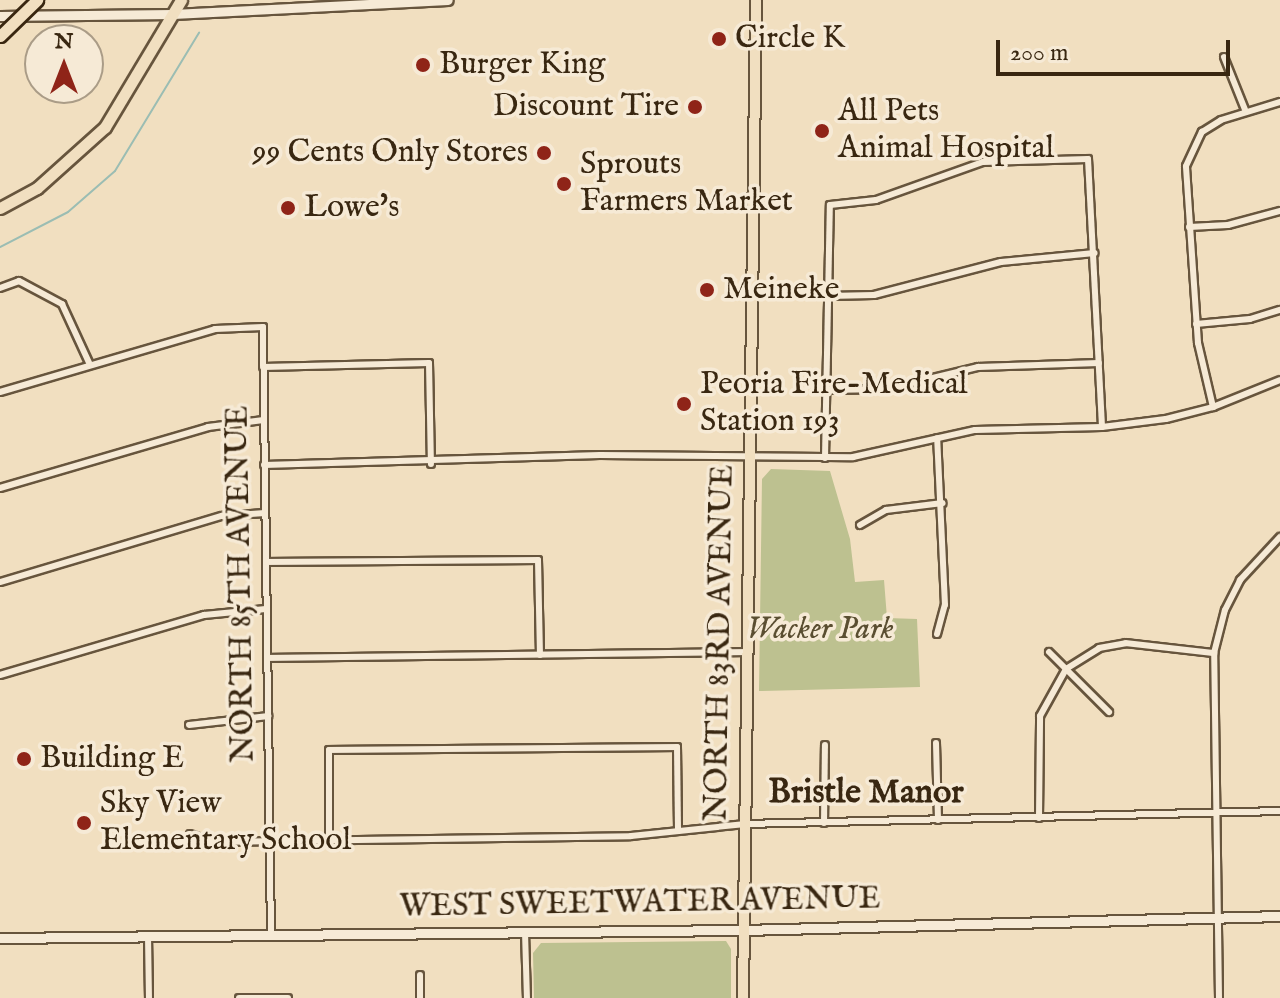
<!DOCTYPE html>
<html>
<head>
<meta charset="utf-8">
<style>
	body { margin:0 }
	#map { position:relative; width:1280px; height:998px; overflow:hidden; background:#f1dfc0; font-family:"IM FELL English",serif }
	div>[style] { position:absolute }
	.green>* { inset:0; background:#bdc190 }
	.stream>* { height:2px; margin:-1px; padding:0 1px; transform-origin:1px; border-radius:1px; background:#9bbdb3 }
	.roads { filter:drop-shadow(2px 0 #67553d) drop-shadow(-2px 0 #67553d) drop-shadow(0 2px #67553d) drop-shadow(0 -2px #67553d) }
	.street>* { height:6px; margin:-3px; padding:0 3px; transform-origin:3px; border-radius:3px; background:#f6ead6 }
	.secondary>* { height:9px; margin:-4.5px; padding:0 4.5px; transform-origin:4.5px; border-radius:4.5px; background:#f6ead6 }
	.primary>* { height:10px; margin:-5px; padding:0 5px; transform-origin:5px; border-radius:5px; background:#f1dfc0 }
	.highway>* { height:11px; margin:-5.5px; padding:0 5.5px; transform-origin:5.5px; border-radius:5.5px; background:#f1dfc0 }
	.bridges { filter:drop-shadow(2px 0 #392711) drop-shadow(-2px 0 #392711) drop-shadow(0 2px #392711) drop-shadow(0 -2px #392711) }
	.highway-bridge>* { height:11px; margin:-5.5px; padding:0 5.5px; transform-origin:5.5px; border-radius:5.5px; background:#f1dfc0 }
	.dots>* { width:22px; height:22px; translate:-50% -50%; box-sizing:border-box; border:4px solid #f6ead6; border-radius:50% }
	span { translate:-50% -50%; white-space:nowrap; text-align:center; line-height:1.15; -webkit-text-stroke:7px #f6ead6; paint-order:stroke }
	.poi-label { font-size:32px; color:#392711 }
	.left { translate:0 -50%; text-align:left }
	.right { translate:-100% -50%; text-align:right }
	.street-label { font-size:32px; color:#392711 }
	.park-label { font-size:32px; color:#5a4e31; font-style:italic }
	.neighbourhood-label { font-size:34px; color:#392711; font-weight:700 }
	.north { position:absolute; left:24px; top:24px; width:80px; height:80px; box-sizing:border-box; background:#f6ead6; border:2px solid #aa9c87; border-radius:50%; rotate:0deg; font-size:22px; font-weight:700; line-height:32px; text-align:center; color:#392711 }
	.north::after { content:''; display:block; margin:auto; width:28px; height:36px; background:#8f2418; clip-path:polygon(50% 0,100% 100%,50% 72%,0 100%) }
	.scale { position:absolute; left:996px; top:40px; width:234px; height:36px; box-sizing:border-box; border:4px solid #392711; border-top:0; padding-left:10px; font-size:24px; line-height:28px; white-space:nowrap; color:#392711; -webkit-text-stroke:6px #f6ead6; paint-order:stroke }
</style>
</head>
<body>
<div id="map">
	<div class="green">
		<div style="clip-path:polygon(771px 469px,830px 471px,850px 539px,855px 582px,884px 580px,887px 618px,917px 619px,920px 687px,759px 691px,762px 479px)"></div>
		<div style="clip-path:polygon(726px 941px,731px 949px,731px 998px,534px 998px,533px 953px,541px 943px)"></div>
	</div>
	<div class="stream">
		<div style="left:0;top:247px;width:76px;rotate:-27.2deg"></div>
		<div style="left:68px;top:212px;width:62px;rotate:-41.1deg"></div>
		<div style="left:115px;top:171px;width:162px;rotate:-58.7deg"></div>
	</div>
	<div class="roads">
		<div class="street">
			<div style="left:1224px;top:57px;width:59px;rotate:68.2deg"></div>
			<div style="left:1189px;top:227px;width:39px;rotate:-3deg"></div>
			<div style="left:1228px;top:225px;width:54px;rotate:-15.1deg"></div>
			<div style="left:0;top:288px;width:20px;rotate:-20deg"></div>
			<div style="left:19px;top:281px;width:49px;rotate:28.1deg"></div>
			<div style="left:62px;top:304px;width:67px;rotate:65.3deg"></div>
			<div style="left:828px;top:296px;width:46px;rotate:-1.2deg"></div>
			<div style="left:874px;top:295px;width:131px;rotate:-14.6deg"></div>
			<div style="left:1001px;top:262px;width:94px;rotate:-5.5deg"></div>
			<div style="left:1196px;top:324px;width:54px;rotate:-5.3deg"></div>
			<div style="left:1250px;top:319px;width:31px;rotate:-17deg"></div>
			<div style="left:263px;top:367px;width:166px;rotate:-1.4deg"></div>
			<div style="left:429px;top:363px;width:101px;rotate:88.9deg"></div>
			<div style="left:826px;top:390px;width:61px;rotate:-0.9deg"></div>
			<div style="left:887px;top:389px;width:94px;rotate:-13.6deg"></div>
			<div style="left:978px;top:367px;width:121px;rotate:-1.9deg"></div>
			<div style="left:0;top:392px;width:224px;rotate:-16.3deg"></div>
			<div style="left:215px;top:329px;width:48px;rotate:-2.4deg"></div>
			<div style="left:263px;top:327px;width:609px;rotate:89.25deg"></div>
			<div style="left:1213px;top:407px;width:66px;rotate:-103.2deg"></div>
			<div style="left:1198px;top:343px;width:177px;rotate:-93.9deg"></div>
			<div style="left:1186px;top:166px;width:38px;rotate:-65deg"></div>
			<div style="left:1202px;top:132px;width:22px;rotate:-32deg"></div>
			<div style="left:1221px;top:120px;width:62px;rotate:-17deg"></div>
			<div style="left:825px;top:458px;width:253px;rotate:-88.9deg"></div>
			<div style="left:830px;top:205px;width:46px;rotate:-6.2deg"></div>
			<div style="left:876px;top:200px;width:114px;rotate:-19.6deg"></div>
			<div style="left:983px;top:162px;width:105px;rotate:-1.6deg"></div>
			<div style="left:1088px;top:159px;width:268px;rotate:87deg"></div>
			<div style="left:264px;top:465px;width:336px;rotate:-1.7deg"></div>
			<div style="left:600px;top:455px;width:253px;rotate:0.5deg"></div>
			<div style="left:853px;top:457px;width:125px;rotate:-12.5deg"></div>
			<div style="left:975px;top:430px;width:127px;rotate:-1.4deg"></div>
			<div style="left:1102px;top:427px;width:64px;rotate:-7.1deg"></div>
			<div style="left:1166px;top:419px;width:49px;rotate:-14.3deg"></div>
			<div style="left:1213px;top:407px;width:72px;rotate:-21.9deg"></div>
			<div style="left:0;top:488px;width:217px;rotate:-16.3deg"></div>
			<div style="left:208px;top:427px;width:56px;rotate:-7.1deg"></div>
			<div style="left:860px;top:525px;width:30px;rotate:-30deg"></div>
			<div style="left:886px;top:510px;width:57px;rotate:-7deg"></div>
			<div style="left:266px;top:562px;width:272px;rotate:-0.4deg"></div>
			<div style="left:538px;top:560px;width:95px;rotate:88.8deg"></div>
			<div style="left:0;top:582px;width:232px;rotate:-16.6deg"></div>
			<div style="left:222px;top:516px;width:43px;rotate:-4deg"></div>
			<div style="left:937px;top:634px;width:30px;rotate:-75deg"></div>
			<div style="left:945px;top:605px;width:167px;rotate:-92.7deg"></div>
			<div style="left:1049px;top:652px;width:85px;rotate:45deg"></div>
			<div style="left:267px;top:658px;width:480px;rotate:-0.7deg"></div>
			<div style="left:0;top:675px;width:213px;rotate:-16.4deg"></div>
			<div style="left:204px;top:615px;width:62px;rotate:-5.5deg"></div>
			<div style="left:189px;top:725px;width:80px;rotate:-6.5deg"></div>
			<div style="left:936px;top:743px;width:77px;rotate:88.5deg"></div>
			<div style="left:1039px;top:818px;width:102px;rotate:-89.4deg"></div>
			<div style="left:1040px;top:716px;width:54px;rotate:-61deg"></div>
			<div style="left:1066px;top:669px;width:39px;rotate:-32deg"></div>
			<div style="left:1099px;top:648px;width:27px;rotate:-10deg"></div>
			<div style="left:1126px;top:643px;width:89px;rotate:6.5deg"></div>
			<div style="left:824px;top:823px;width:78px;rotate:-89.3deg"></div>
			<div style="left:190px;top:834px;width:23px;rotate:20deg"></div>
			<div style="left:212px;top:842px;width:419px;rotate:-0.8deg"></div>
			<div style="left:631px;top:836px;width:115px;rotate:-6deg"></div>
			<div style="left:745px;top:824px;width:535px;rotate:-1.39deg"></div>
			<div style="left:329px;top:841px;width:91px;rotate:-90deg"></div>
			<div style="left:329px;top:750px;width:348px;rotate:-0.5deg"></div>
			<div style="left:677px;top:747px;width:84px;rotate:89.3deg"></div>
			<div style="left:525px;top:932px;width:66px;rotate:88.3deg"></div>
			<div style="left:148px;top:936px;width:62px;rotate:89.1deg"></div>
			<div style="left:420px;top:975px;width:23px;rotate:90deg"></div>
			<div style="left:239px;top:998px;width:49px"></div>
			<div style="left:1219px;top:998px;width:345px;rotate:-90.8deg"></div>
			<div style="left:1214px;top:653px;width:44px;rotate:-75.7deg"></div>
			<div style="left:1225px;top:610px;width:34px;rotate:-63deg"></div>
			<div style="left:1240px;top:580px;width:59px;rotate:-47.1deg"></div>
		</div>
		<div class="secondary">
			<div style="left:0;top:16px;width:173px;rotate:-0.7deg"></div>
			<div style="left:173px;top:14px;width:275px;rotate:-2.9deg"></div>
			<div style="left:0;top:938px;width:743px;rotate:-0.62deg"></div>
			<div style="left:743px;top:930px;width:537px;rotate:-1.49deg"></div>
		</div>
		<div class="primary">
			<div style="left:743px;top:998px;width:998px;rotate:-89.25deg"></div>
		</div>
		<div class="highway">
			<div style="left:0;top:208px;width:42px;rotate:-28.4deg"></div>
			<div style="left:37px;top:188px;width:91px;rotate:-41.9deg"></div>
			<div style="left:105px;top:127px;width:148px;rotate:-59.1deg"></div>
		</div>
	</div>
	<div class="bridges">
		<div class="highway-bridge">
			<div style="left:0;top:36px;width:52px;rotate:-44.2deg"></div>
		</div>
	</div>
	<div class="dots">
		<div style="left:719px;top:39px;background:#8f2418"></div>
		<div style="left:423px;top:65px;background:#8f2418"></div>
		<div style="left:695px;top:107px;background:#8f2418"></div>
		<div style="left:822px;top:131px;background:#8f2418"></div>
		<div style="left:544px;top:153px;background:#8f2418"></div>
		<div style="left:564px;top:184px;background:#8f2418"></div>
		<div style="left:288px;top:208px;background:#8f2418"></div>
		<div style="left:707px;top:290px;background:#8f2418"></div>
		<div style="left:684px;top:404px;background:#8f2418"></div>
		<div style="left:24px;top:759px;background:#8f2418"></div>
		<div style="left:84px;top:823px;background:#8f2418"></div>
	</div>
	<div class="poi-label">
		<span class="left" style="left:735px;top:39px">Circle K</span>
		<span class="left" style="left:439px;top:65px">Burger King</span>
		<span class="right" style="left:679px;top:107px">Discount Tire</span>
		<span class="left" style="left:838px;top:131px">All Pets<br>Animal Hospital</span>
		<span class="right" style="left:528px;top:153px">99 Cents Only Stores</span>
		<span class="left" style="left:580px;top:184px">Sprouts<br>Farmers Market</span>
		<span class="left" style="left:304px;top:208px">Lowe's</span>
		<span class="left" style="left:723px;top:290px">Meineke</span>
		<span class="left" style="left:700px;top:404px">Peoria Fire-Medical<br>Station 193</span>
		<span class="left" style="left:40px;top:759px">Building E</span>
		<span class="left" style="left:100px;top:823px">Sky View<br>Elementary School</span>
	</div>
	<div class="street-label">
		<span style="left:242px;top:584px;rotate:-91deg">NORTH 85TH AVENUE</span>
		<span style="left:721px;top:643px;rotate:-89deg">NORTH 83RD AVENUE</span>
		<span style="left:640px;top:904px;rotate:-1deg">WEST SWEETWATER AVENUE</span>
	</div>
	<div class="park-label">
		<span style="left:820px;top:630px">Wacker Park</span>
	</div>
	<div class="neighbourhood-label">
		<span style="left:866px;top:793px">Bristle Manor</span>
	</div>
	<div class="north">N</div>
	<div class="scale">200 m</div>
</div>
</body>
</html>
